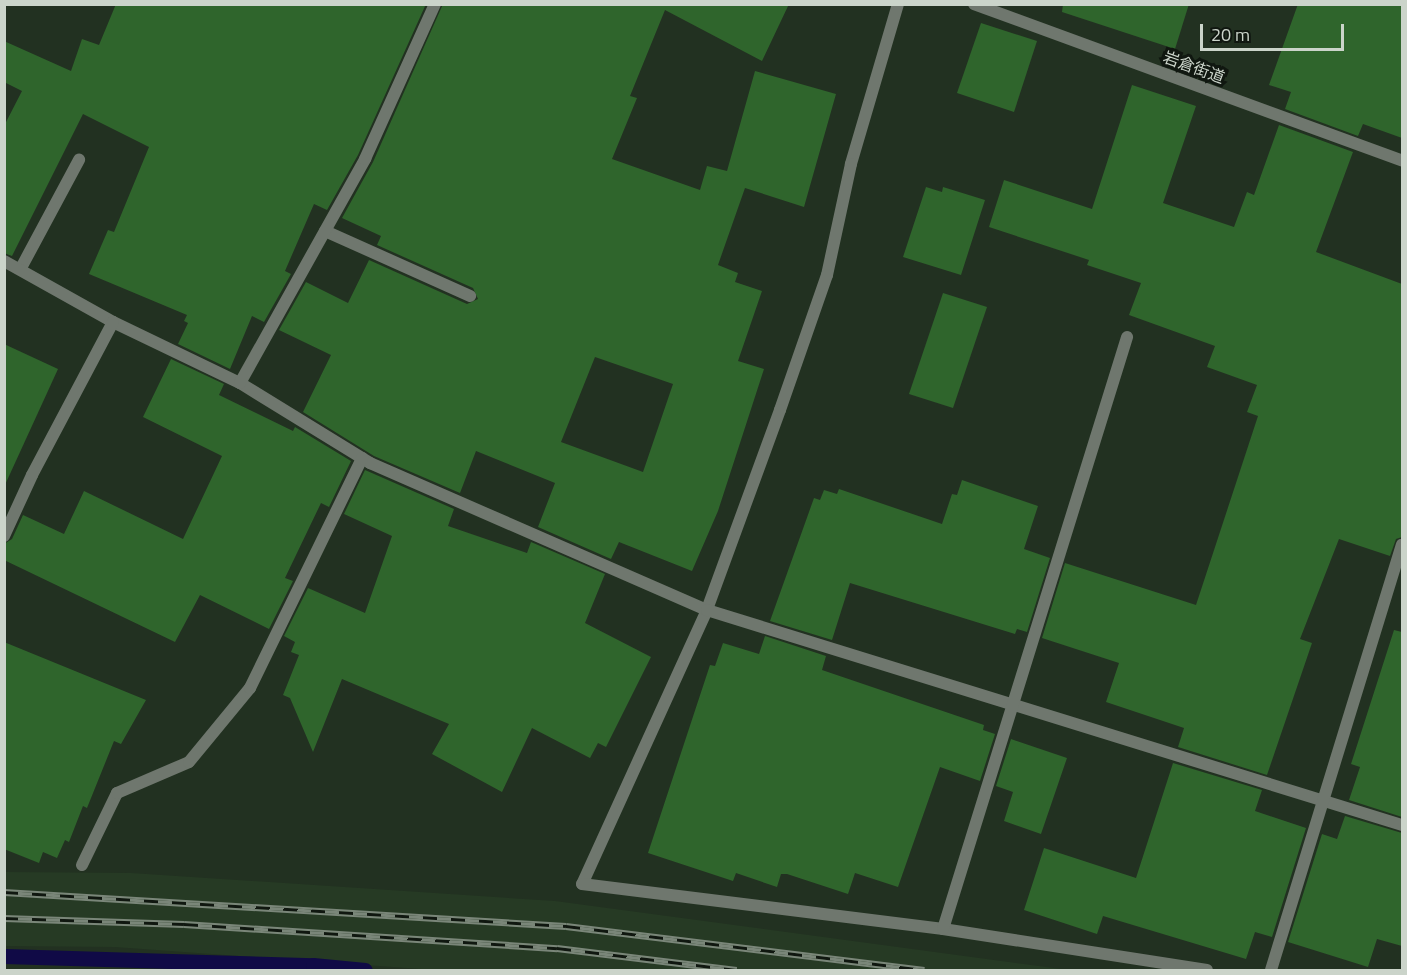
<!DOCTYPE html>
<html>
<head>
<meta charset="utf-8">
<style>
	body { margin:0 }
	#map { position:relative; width:1407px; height:975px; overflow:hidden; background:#223121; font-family:"Titillium Web","Noto Sans JP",sans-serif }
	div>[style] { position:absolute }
	.built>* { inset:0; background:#263a24 }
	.stream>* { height:15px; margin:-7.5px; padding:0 7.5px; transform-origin:7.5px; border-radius:7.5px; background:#100a46 }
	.building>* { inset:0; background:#2f652c }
	.service>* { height:12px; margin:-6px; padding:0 6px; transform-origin:6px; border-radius:6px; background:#6f776e }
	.minor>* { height:12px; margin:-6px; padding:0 6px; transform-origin:6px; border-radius:6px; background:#6f776e }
	.rail>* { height:7px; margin-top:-3.5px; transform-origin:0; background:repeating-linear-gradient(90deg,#101710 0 14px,#7a8679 0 28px); box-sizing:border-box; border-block:2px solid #7a8679 }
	span { translate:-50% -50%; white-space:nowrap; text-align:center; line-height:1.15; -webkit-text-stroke:6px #101710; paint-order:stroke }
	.street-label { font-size:16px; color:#cbd4ca }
	.frame { position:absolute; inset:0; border:6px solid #cbd4ca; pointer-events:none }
	.scale { position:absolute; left:1200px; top:24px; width:144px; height:27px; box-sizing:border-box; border:3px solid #cbd4ca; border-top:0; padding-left:8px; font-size:18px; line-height:21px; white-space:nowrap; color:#cbd4ca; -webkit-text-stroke:4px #101710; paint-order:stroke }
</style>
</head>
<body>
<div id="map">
	<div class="built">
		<div style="clip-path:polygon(5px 872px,131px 873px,555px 901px,1069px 970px,435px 970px,115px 947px,5px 946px)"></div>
	</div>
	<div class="stream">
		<div style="left:4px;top:956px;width:309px;rotate:1.7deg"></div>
		<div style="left:313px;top:965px;width:52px;rotate:5.5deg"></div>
	</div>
	<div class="building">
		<div style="clip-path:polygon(116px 4px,426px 4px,358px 155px,327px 210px,314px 204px,285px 271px,291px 274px,264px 322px,252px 316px,230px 369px,178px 344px,188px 323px,184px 321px,187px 315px,89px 274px,108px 230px,114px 232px,149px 147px,83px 114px,12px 256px,4px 253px,4px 126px,22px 91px,4px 82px,4px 41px,71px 71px,82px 39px,99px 45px)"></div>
		<div style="clip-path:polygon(evenodd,443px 4px,789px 4px,762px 61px,665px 10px,630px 96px,637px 98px,612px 159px,700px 190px,707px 166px,727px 171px,755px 71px,836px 94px,804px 207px,745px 188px,718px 265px,738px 273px,735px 282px,762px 291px,738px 361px,764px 369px,718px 511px,692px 571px,619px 542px,611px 559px,538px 527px,555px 483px,476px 451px,460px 493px,374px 456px,303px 412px,331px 355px,279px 330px,306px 282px,348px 303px,369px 260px,467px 304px,478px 299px,473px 288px,377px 245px,381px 236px,342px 218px,373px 162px,443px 4px,595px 357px,673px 384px,643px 472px,561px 442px,595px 357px)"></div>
		<div style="clip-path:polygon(1063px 4px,1189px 4px,1175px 49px,1062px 12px)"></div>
		<div style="clip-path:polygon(1298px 4px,1402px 4px,1402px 138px,1363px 124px,1358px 136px,1285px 109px,1291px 92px,1269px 85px)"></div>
		<div style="clip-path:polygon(981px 23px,1037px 41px,1014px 112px,957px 93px)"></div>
		<div style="clip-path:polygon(1132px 85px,1196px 106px,1163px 203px,1234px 227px,1247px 192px,1254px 195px,1279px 125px,1353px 152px,1316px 252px,1402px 284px,1402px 537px,1396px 539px,1390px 556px,1339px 539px,1300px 639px,1312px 643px,1267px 775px,1178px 747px,1184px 728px,1106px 702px,1119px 663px,1042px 638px,1065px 563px,1196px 605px,1258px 416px,1247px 412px,1257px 385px,1207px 367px,1215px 346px,1129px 315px,1141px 283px,1087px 265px,1089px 260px,989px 227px,1004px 180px,1092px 209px)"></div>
		<div style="clip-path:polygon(926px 187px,942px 192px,943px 187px,985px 200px,961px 275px,903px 257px)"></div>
		<div style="clip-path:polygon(943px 293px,987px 307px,953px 408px,909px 394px)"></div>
		<div style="clip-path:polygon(4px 344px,58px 369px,4px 487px)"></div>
		<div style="clip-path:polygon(171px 359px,224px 384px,219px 395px,293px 431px,295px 427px,351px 461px,329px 507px,321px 503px,285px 578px,293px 581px,269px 629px,200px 595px,175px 642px,4px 560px,4px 544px,12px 539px,23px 515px,64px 534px,84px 491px,183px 539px,222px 456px,143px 417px)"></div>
		<div style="clip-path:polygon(365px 470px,454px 509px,448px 526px,527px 553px,531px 542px,605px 574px,585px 623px,651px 657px,606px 747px,598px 743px,590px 758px,532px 728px,502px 792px,432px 754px,449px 724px,342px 679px,313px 752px,290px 698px,283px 695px,299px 655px,291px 652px,295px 642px,284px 636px,308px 588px,365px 613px,392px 536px,344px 514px)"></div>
		<div style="clip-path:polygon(962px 480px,1038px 506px,1024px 549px,1050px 558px,1027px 632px,1017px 629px,1015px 634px,850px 583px,832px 640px,770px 621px,814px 498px,820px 500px,824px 490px,837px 494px,839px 489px,942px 524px,952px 494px,957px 495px)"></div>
		<div style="clip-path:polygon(1394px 630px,1402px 632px,1402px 817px,1349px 800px,1360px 767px,1351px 764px)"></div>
		<div style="clip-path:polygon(765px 636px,826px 656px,822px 670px,984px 725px,983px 730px,995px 734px,980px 781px,940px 767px,898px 887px,855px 873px,848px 894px,787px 874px,781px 874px,777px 887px,736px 873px,733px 881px,648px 853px,710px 665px,715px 666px,723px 643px,759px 654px)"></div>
		<div style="clip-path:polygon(4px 642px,146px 700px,121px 744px,114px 741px,87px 808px,83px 806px,69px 842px,65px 840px,57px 858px,43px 852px,39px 863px,4px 849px)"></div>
		<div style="clip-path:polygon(1011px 739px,1067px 758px,1041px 834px,1004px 821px,1013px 792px,996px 786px)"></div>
		<div style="clip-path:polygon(1173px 763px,1262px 790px,1255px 811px,1306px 828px,1272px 937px,1255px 932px,1246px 959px,1103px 916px,1097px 934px,1024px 910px,1044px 848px,1136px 878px)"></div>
		<div style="clip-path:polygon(1345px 816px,1402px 833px,1402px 946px,1377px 939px,1368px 967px,1288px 942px,1322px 834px,1337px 839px)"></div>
	</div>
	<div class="service">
		<div style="left:325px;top:231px;width:159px;rotate:24.1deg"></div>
		<div style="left:21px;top:268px;width:123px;rotate:-61.8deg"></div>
	</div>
	<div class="minor">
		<div style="left:898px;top:4px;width:167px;rotate:106.4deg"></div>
		<div style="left:851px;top:164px;width:114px;rotate:102.2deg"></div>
		<div style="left:827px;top:275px;width:143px;rotate:109.2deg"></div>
		<div style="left:780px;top:410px;width:213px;rotate:110.1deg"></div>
		<div style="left:707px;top:610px;width:301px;rotate:114.5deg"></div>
		<div style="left:582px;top:884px;width:364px;rotate:7.1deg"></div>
		<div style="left:943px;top:929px;width:267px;rotate:8.8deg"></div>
		<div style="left:974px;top:4px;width:456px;rotate:20.1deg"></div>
		<div style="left:4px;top:261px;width:125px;rotate:29.2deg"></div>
		<div style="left:113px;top:322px;width:141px;rotate:25.7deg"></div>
		<div style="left:240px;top:383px;width:153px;rotate:31.6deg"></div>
		<div style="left:370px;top:463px;width:368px;rotate:23.6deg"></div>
		<div style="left:707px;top:610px;width:727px;rotate:17.19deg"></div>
		<div style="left:240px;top:383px;width:257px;rotate:-60.8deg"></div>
		<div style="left:365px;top:159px;width:170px;rotate:-65.7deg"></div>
		<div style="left:4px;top:536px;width:67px;rotate:-65.3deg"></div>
		<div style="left:32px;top:475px;width:173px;rotate:-62.1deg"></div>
		<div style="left:82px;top:865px;width:80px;rotate:-64.1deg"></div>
		<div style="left:117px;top:793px;width:78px;rotate:-23.3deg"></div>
		<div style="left:189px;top:762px;width:96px;rotate:-50.5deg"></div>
		<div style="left:250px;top:688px;width:256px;rotate:-64deg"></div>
		<div style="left:943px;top:929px;width:620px;rotate:-72.73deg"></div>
		<div style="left:1271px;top:970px;width:445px;rotate:-72.9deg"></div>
	</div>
	<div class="rail">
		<div style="left:4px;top:892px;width:563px;rotate:3.46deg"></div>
		<div style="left:566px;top:926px;width:361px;rotate:7deg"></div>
		<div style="left:4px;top:918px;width:180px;rotate:1.9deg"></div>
		<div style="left:184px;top:924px;width:374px;rotate:3.7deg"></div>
		<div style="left:557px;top:948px;width:181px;rotate:7deg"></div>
	</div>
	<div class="street-label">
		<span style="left:1194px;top:67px;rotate:20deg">岩倉街道</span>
	</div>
	<div class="frame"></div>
	<div class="scale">20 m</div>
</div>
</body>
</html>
